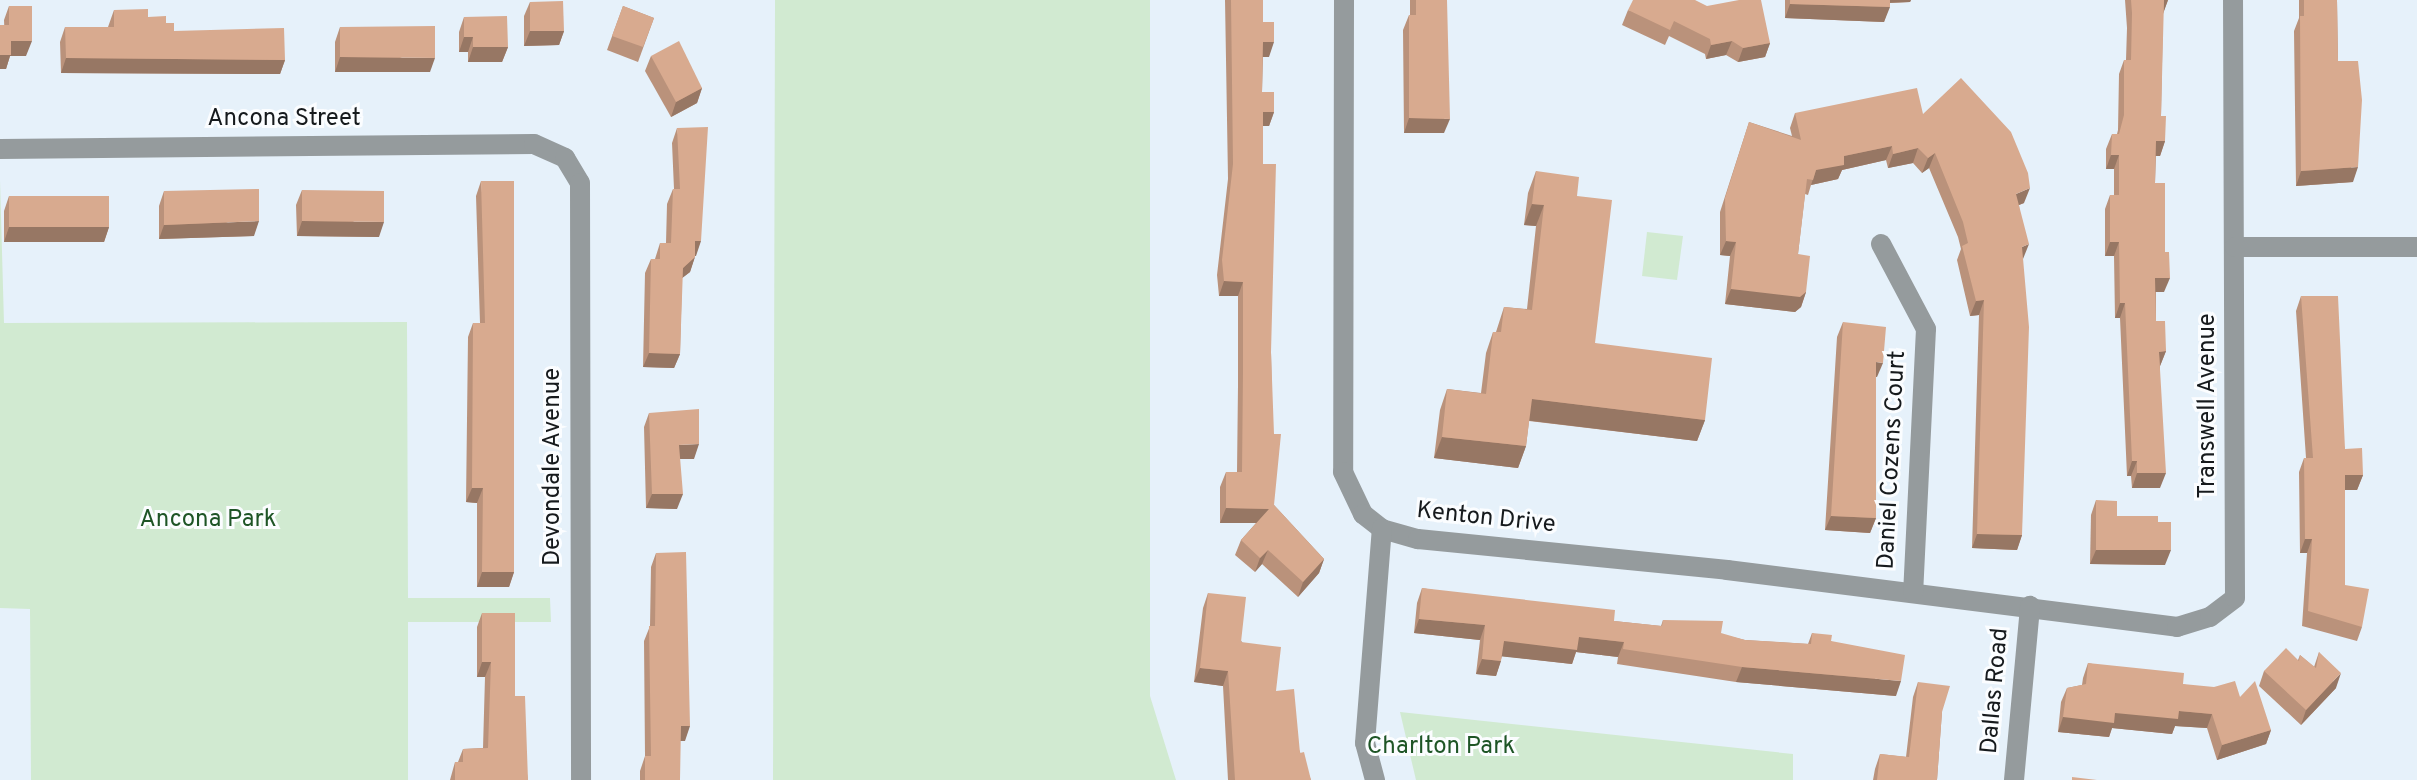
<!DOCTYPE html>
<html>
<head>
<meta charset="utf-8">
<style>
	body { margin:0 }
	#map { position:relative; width:2417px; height:780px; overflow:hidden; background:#e6f1fa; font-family:Overpass,sans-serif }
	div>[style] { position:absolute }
	.green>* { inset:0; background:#d1ead1 }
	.minor>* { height:20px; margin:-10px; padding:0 10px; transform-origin:10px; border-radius:10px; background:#959b9d }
	.wall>* { inset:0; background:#ba927b }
	.shaded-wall>* { inset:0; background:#977764 }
	.building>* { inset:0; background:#d8aa8f }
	span { translate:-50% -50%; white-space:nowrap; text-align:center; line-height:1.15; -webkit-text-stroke:6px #fbfdff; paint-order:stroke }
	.street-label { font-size:24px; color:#161a1d }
	.park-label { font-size:24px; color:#1e5526 }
</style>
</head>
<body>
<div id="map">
	<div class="green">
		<div style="clip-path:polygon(775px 0,1150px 0,1150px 696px,1176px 780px,773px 780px)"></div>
		<div style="clip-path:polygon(0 180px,4px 323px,407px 322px,408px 598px,550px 598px,551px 622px,408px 622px,408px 780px,31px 780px,30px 609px,0 608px)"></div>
		<div style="clip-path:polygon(1647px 232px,1683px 236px,1677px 280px,1642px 276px)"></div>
		<div style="clip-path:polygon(1400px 712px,1793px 754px,1793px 780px,1416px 780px)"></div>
	</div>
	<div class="minor">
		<div style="left:1344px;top:0;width:472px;rotate:90.1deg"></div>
		<div style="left:1343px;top:472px;width:47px;rotate:64.5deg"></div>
		<div style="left:1363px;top:514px;width:24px;rotate:38deg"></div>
		<div style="left:1382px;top:529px;width:37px;rotate:16deg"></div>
		<div style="left:1418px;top:539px;width:311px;rotate:5.7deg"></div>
		<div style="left:1727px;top:570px;width:454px;rotate:7.2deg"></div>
		<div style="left:2177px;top:627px;width:34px;rotate:-17deg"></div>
		<div style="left:2210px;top:617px;width:31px;rotate:-37deg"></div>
		<div style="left:2235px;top:598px;width:598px;rotate:-90.19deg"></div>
		<div style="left:0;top:149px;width:534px;rotate:-0.54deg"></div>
		<div style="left:534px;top:144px;width:34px;rotate:24deg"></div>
		<div style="left:565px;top:158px;width:29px;rotate:59deg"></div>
		<div style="left:580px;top:183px;width:597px;rotate:89.9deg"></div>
		<div style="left:1881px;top:244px;width:96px;rotate:62.1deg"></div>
		<div style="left:1926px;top:329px;width:263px;rotate:92.8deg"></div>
		<div style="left:2235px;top:247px;width:182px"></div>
		<div style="left:1375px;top:780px;width:38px;rotate:-105deg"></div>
		<div style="left:1365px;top:743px;width:215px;rotate:-85.5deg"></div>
		<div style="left:2014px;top:780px;width:175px;rotate:-84.7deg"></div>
	</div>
	<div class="wall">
		<div style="clip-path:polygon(1225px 0,1263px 0,1263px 22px,1269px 57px,1263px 57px,1262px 92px,1274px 112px,1269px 126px,1263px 126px,1263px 164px,1271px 352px,1274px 505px,1324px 559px,1319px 573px,1298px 597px,1262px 564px,1255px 572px,1235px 555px,1241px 540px,1256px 523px,1220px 523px,1220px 487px,1226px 472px,1237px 472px,1238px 385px,1238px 296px,1219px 296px,1217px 275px,1228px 179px)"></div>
		<div style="clip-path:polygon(1410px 0,1447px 0,1444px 133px,1404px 133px,1403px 30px,1409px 15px,1410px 15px)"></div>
		<div style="clip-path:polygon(1785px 0,1911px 0,1910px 2px,1890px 3px,1884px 22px,1785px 18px)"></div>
		<div style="clip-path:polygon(2125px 0,2168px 0,2163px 13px,2161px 116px,2165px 141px,2160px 156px,2156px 156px,2155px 183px,2164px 292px,2156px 292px,2156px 321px,2166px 351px,2160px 366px,2160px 488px,2132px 488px,2131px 476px,2127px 476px,2120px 318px,2115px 318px,2114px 256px,2105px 256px,2105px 209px,2110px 195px,2114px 195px,2114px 169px,2106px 169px,2106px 149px,2112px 134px,2117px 134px,2118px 130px,2119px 74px,2124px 60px,2126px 60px,2127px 28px)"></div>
		<div style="clip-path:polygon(2299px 0,2337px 0,2338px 61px,2353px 182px,2296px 186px,2294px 31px,2299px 18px)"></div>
		<div style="clip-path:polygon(530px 2px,564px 31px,559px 45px,524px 46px,524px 16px)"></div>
		<div style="clip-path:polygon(9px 6px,26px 56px,10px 56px,6px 69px,4px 20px)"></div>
		<div style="clip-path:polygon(623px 6px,654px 18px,638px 62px,607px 50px)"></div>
		<div style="clip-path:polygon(114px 10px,148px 17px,166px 23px,174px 31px,285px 60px,280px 74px,61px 73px,60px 42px,65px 27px,108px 27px)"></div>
		<div style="clip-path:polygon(1628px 10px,1770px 43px,1765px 57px,1738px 62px,1726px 55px,1706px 59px,1705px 54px,1669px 36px,1665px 45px,1622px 25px)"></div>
		<div style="clip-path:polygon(464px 17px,508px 47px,502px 62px,468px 62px,468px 52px,459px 52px,459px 32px)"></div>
		<div style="clip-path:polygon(340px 27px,430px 72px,335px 72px,335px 42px)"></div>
		<div style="clip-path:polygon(651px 56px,702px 88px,697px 103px,671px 117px,645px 71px)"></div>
		<div style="clip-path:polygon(1795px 113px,1923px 114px,2024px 203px,2019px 205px,2023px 259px,2022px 535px,2017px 550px,1972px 548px,1979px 315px,1970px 316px,1957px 260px,1961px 249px,1958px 237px,1929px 168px,1922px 173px,1913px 163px,1888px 168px,1886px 160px,1842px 170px,1838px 179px,1811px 185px,1808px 195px,1805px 194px,1798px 254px,1806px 292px,1801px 307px,1795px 312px,1725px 304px,1730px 256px,1720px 255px,1720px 212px,1749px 122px,1792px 136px,1790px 128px)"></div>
		<div style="clip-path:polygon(677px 128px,696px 256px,695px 256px,690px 272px,682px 278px,680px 354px,674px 368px,643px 367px,645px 273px,651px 259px,655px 259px,660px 243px,666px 243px,667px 204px,673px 189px,674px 189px,672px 143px)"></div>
		<div style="clip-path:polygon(1536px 171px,1577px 196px,1595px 343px,1705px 420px,1697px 441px,1529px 421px,1526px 446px,1518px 468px,1434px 458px,1440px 410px,1447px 389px,1481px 393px,1486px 353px,1493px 332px,1496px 332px,1504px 307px,1527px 309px,1536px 226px,1524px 225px,1528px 193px)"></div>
		<div style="clip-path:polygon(481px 181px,514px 572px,509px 587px,477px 587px,477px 503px,466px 502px,468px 337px,473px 323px,480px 323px,476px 196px)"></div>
		<div style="clip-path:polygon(302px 190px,379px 237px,297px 236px,296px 205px)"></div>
		<div style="clip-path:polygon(164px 191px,254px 236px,159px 239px,159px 206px)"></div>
		<div style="clip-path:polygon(9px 196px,109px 227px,104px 242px,4px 242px,4px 211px)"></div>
		<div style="clip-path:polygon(2301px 296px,2345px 449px,2363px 475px,2357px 490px,2345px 490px,2345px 585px,2362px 627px,2357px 641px,2302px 626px,2307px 553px,2300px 553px,2299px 472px,2304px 458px,2306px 458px,2296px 311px)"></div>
		<div style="clip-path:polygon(1843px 322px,1877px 377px,1876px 377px,1876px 518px,1870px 533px,1825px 530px,1837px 337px)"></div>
		<div style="clip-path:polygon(649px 413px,694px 459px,680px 459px,677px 509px,646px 508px,644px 427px)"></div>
		<div style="clip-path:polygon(2096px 500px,2117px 516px,2165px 565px,2090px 564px,2091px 515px)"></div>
		<div style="clip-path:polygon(656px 553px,685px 741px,680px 741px,680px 780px,640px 780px,640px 771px,645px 756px,644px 641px,650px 626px,651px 567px)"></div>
		<div style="clip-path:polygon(1422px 588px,1614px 621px,1661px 626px,1663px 620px,1745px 640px,1808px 644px,1812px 633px,1831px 641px,1896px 696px,1736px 682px,1617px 664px,1618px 657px,1576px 652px,1572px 664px,1502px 656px,1496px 676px,1476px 674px,1480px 640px,1414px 633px,1417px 603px)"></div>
		<div style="clip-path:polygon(1208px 593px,1276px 691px,1311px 780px,1228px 780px,1223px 686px,1194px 682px,1203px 608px)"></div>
		<div style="clip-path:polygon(482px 613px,515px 696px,528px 780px,450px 780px,455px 762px,458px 762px,463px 749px,483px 748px,485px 677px,477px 677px,477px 627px)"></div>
		<div style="clip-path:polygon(2319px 652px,2336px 688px,2301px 725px,2259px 686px,2264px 671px,2298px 660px,2300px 655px,2314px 667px)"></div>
		<div style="clip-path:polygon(2088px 663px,2240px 697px,2271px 730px,2266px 744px,2217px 760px,2207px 728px,2175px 726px,2172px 734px,2112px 728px,2109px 737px,2058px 732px,2061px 702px,2067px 688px,2082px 685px,2083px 678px)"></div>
		<div style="clip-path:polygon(1918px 682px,1942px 712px,1937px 780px,1873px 780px,1875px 769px,1880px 754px,1906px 757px,1913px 697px)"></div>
	</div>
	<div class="shaded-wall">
		<div style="clip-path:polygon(1885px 0,1911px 0,1910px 2px,1884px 3px)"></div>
		<div style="clip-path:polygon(2164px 0,2168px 0,2163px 14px)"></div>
		<div style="clip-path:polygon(1790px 4px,1890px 7px,1884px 22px,1785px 18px)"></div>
		<div style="clip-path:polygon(530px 31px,564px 31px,559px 45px,524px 46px)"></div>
		<div style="clip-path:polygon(464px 37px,473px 37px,468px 52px,459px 52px)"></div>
		<div style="clip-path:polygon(11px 41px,32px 41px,26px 56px,10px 56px,6px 69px,0 69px,0 55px)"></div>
		<div style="clip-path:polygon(1732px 41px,1726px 55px,1706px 59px,1711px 45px)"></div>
		<div style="clip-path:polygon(1263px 42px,1274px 42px,1269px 57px,1257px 57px)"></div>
		<div style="clip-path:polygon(1770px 43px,1765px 57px,1738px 62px,1743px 48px)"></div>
		<div style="clip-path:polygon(473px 47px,508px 47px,502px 62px,468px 62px)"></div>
		<div style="clip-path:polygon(340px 57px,435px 58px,430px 72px,335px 72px)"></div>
		<div style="clip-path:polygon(66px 58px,285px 60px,280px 74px,61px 73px)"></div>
		<div style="clip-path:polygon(702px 88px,697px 103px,671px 117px,676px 102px)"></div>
		<div style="clip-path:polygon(1263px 112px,1274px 112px,1269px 126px,1258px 126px)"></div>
		<div style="clip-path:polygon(1409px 118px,1450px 119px,1444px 133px,1404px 133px)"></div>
		<div style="clip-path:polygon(2156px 141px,2165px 141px,2160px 156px,2150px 156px)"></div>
		<div style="clip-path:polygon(1892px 146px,1886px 160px,1842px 170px,1838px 179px,1811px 185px,1816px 170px,1844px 156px)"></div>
		<div style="clip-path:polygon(1918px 148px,1913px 163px,1888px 168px,1893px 154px)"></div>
		<div style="clip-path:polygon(1935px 153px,1929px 168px,1922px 173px,1928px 158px)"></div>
		<div style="clip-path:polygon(2111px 155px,2119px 155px,2114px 169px,2106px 169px)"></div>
		<div style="clip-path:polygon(2358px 167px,2353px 182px,2296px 186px,2301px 171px)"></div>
		<div style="clip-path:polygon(2030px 188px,2024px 203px,2011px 208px,2016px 194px)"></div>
		<div style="clip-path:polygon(1532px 204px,1544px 205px,1536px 226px,1524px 225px)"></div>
		<div style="clip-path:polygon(259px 221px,254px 236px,159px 239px,164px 225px)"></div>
		<div style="clip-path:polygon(302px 221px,384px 222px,379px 237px,297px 236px)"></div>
		<div style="clip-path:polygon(9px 227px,109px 227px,104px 242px,4px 242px)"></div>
		<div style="clip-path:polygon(695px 241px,701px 241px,696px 256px,690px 256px)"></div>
		<div style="clip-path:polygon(1726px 241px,1736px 242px,1730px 256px,1720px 255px)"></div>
		<div style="clip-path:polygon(2110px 242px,2119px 242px,2114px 256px,2105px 256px)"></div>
		<div style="clip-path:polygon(2029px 244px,2023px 259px,2016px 261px,2022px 247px)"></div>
		<div style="clip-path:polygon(695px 257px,690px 272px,677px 282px,683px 268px)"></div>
		<div style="clip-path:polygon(2155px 278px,2170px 278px,2164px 292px,2150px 292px)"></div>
		<div style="clip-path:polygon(1224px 281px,1243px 282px,1238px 296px,1219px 296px)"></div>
		<div style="clip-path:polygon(1731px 289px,1806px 292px,1801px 307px,1795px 312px,1725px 304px)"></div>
		<div style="clip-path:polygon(1984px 300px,1979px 315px,1970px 316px,1976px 301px)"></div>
		<div style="clip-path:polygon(2120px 303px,2125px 303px,2120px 318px,2115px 318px)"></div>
		<div style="clip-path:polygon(2166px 351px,2160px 366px,2159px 352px)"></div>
		<div style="clip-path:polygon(649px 353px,680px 354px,674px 368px,643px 367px)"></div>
		<div style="clip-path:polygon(1876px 362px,1883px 363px,1877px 377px,1871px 376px)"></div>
		<div style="clip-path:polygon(1532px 399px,1705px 420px,1697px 441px,1524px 420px)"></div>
		<div style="clip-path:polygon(1442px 437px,1526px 446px,1518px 468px,1434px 458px)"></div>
		<div style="clip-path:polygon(699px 444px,694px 459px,674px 459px,679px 445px)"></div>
		<div style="clip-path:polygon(2132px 461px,2137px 461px,2131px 476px,2127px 476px)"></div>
		<div style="clip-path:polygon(2137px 473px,2166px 473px,2160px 488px,2132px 488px)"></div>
		<div style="clip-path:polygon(2345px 475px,2363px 475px,2357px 490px,2340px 490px)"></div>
		<div style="clip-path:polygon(472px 488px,483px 488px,477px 503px,466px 502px)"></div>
		<div style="clip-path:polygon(652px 494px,683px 494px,677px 509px,646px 508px)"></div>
		<div style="clip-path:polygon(1226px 508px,1269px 509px,1264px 523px,1220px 523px)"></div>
		<div style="clip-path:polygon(1831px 516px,1876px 518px,1870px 533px,1825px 530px)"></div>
		<div style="clip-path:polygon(1977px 534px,2022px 535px,2017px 550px,1972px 548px)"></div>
		<div style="clip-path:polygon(2305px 539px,2312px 539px,2307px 553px,2300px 553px)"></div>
		<div style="clip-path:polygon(1268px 550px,1262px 564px,1255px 572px,1260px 558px)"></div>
		<div style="clip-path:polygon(2096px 550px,2171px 550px,2165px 565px,2090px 564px)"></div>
		<div style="clip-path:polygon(1324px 559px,1319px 573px,1298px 597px,1303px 582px)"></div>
		<div style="clip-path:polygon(482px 572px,514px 572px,509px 587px,477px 587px)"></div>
		<div style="clip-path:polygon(1419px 619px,1485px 625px,1480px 640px,1414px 633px)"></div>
		<div style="clip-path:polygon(1579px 637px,1624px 642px,1618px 657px,1576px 652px,1572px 664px,1498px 656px,1504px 641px)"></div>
		<div style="clip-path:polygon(1482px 659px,1501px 661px,1496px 676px,1476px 674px)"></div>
		<div style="clip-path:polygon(482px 662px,491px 662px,485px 677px,477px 677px)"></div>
		<div style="clip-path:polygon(1742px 667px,1901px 681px,1896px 696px,1736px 682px)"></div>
		<div style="clip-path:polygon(1200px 668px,1228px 671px,1223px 686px,1194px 682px)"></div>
		<div style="clip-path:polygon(2341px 673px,2336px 688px,2301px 725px,2306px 710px)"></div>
		<div style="clip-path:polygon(2179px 711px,2212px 714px,2207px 728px,2175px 726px,2172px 734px,2112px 728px,2109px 737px,2058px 732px,2063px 717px,2115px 713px)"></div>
		<div style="clip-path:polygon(681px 726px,690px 726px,685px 741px,675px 741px)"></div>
		<div style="clip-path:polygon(2271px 730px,2266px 744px,2217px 760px,2222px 745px)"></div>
	</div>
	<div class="building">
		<div style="clip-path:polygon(1231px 0,1263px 0,1263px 22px,1274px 22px,1274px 42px,1263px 42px,1262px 92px,1274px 92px,1274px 112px,1263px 112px,1263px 164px,1276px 164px,1271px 352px,1274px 434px,1281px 434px,1274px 505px,1324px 559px,1303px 582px,1268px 550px,1260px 558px,1241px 540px,1269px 509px,1226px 508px,1226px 472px,1242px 472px,1243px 371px,1243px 282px,1224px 281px,1222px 260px,1233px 164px)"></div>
		<div style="clip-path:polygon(1416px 0,1447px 0,1450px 119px,1409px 118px,1409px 15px,1416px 15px)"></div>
		<div style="clip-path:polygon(1633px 0,1695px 0,1707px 6px,1739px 0,1761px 0,1770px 43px,1743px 48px,1732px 41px,1711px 45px,1710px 39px,1674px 21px,1670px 30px,1628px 10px)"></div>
		<div style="clip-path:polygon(1790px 0,1890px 0,1890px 7px,1790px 4px)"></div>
		<div style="clip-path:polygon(2131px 0,2164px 0,2161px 116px,2166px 116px,2165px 141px,2156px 141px,2155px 183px,2165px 183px,2165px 252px,2169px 252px,2170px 278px,2155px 278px,2156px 321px,2165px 321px,2166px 351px,2159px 352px,2166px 473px,2137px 473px,2137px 461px,2132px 461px,2125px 303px,2120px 303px,2119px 242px,2110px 242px,2110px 195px,2119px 195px,2119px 155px,2111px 155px,2112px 134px,2119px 134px,2124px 115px,2124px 60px,2131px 60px,2132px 13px)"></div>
		<div style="clip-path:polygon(2304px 0,2337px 0,2338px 61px,2358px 61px,2362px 100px,2358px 167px,2301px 171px,2300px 16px,2304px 16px)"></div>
		<div style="clip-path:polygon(563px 1px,564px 31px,530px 31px,530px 2px)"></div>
		<div style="clip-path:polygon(9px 6px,32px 6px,32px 41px,11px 41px,11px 55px,0 55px,0 25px,9px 25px)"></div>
		<div style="clip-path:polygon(623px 6px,654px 18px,643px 47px,612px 36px)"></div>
		<div style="clip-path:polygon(148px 9px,148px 17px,166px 16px,166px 23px,174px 23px,174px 31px,284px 28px,285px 60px,66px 58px,65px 27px,114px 27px,114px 10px)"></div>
		<div style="clip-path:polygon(507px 16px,508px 47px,473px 47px,473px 37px,464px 37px,464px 17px)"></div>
		<div style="clip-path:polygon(435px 26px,435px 58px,340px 57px,340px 27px)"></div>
		<div style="clip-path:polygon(679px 41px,702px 88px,676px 102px,651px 56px)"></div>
		<div style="clip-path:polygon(1961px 78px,2011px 132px,2028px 173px,2030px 188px,2016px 194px,2029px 244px,2022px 247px,2029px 327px,2022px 535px,1977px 534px,1984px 300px,1976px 301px,1962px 246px,1968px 243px,1963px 222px,1935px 153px,1928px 158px,1918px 148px,1893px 154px,1892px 146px,1844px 156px,1844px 165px,1816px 170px,1813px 180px,1807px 179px,1798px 254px,1810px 256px,1806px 292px,1800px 297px,1731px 289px,1736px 242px,1726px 241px,1725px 198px,1749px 122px,1801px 140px,1795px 113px,1917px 88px,1923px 114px)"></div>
		<div style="clip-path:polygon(708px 127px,701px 241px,695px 241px,695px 257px,683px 268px,680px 354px,649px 353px,651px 259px,660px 259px,660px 243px,671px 243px,673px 189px,680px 189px,677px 128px)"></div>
		<div style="clip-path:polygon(1536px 171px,1579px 177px,1577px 196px,1612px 200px,1595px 343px,1712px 358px,1705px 420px,1532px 399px,1526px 446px,1442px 437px,1447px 389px,1486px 394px,1493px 332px,1501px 332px,1504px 307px,1532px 310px,1544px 205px,1532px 204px)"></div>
		<div style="clip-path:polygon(481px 181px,514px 181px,514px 572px,482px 572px,483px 488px,472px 488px,473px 323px,485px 323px)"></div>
		<div style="clip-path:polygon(259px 189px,259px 221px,164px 225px,164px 191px)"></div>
		<div style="clip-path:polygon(302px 190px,384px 191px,384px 222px,302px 221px)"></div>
		<div style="clip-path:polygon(9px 196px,109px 196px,109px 227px,9px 227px)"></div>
		<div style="clip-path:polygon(2301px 296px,2338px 296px,2345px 449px,2362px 448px,2363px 475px,2345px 475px,2345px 585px,2369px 589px,2362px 627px,2308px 611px,2312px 539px,2305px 539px,2304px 458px,2313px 458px)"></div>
		<div style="clip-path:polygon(1843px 322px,1886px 327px,1883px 363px,1876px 362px,1876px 518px,1831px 516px)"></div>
		<div style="clip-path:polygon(699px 409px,699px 444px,679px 445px,683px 494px,652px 494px,649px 413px)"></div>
		<div style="clip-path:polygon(2096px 500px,2117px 501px,2117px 516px,2158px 516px,2158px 522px,2171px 522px,2171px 550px,2096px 550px)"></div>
		<div style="clip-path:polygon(686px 552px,690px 726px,681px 726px,680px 780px,645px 780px,645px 756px,651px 756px,649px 626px,655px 626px,656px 553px)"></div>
		<div style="clip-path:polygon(1422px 588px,1615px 610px,1614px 621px,1662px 626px,1663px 620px,1723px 621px,1721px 633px,1745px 640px,1811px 644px,1812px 633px,1832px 635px,1831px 641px,1905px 655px,1901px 681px,1742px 667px,1623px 649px,1624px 642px,1579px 637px,1577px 650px,1504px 641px,1501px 661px,1482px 659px,1485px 625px,1419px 619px)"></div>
		<div style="clip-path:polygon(1208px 593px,1246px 597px,1241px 642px,1281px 647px,1276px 691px,1294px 689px,1300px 753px,1304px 752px,1311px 780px,1235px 780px,1228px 671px,1200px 668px)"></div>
		<div style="clip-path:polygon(482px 613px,515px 613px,515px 696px,525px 696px,528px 780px,455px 780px,455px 762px,463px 762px,463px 749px,488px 748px,491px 662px,482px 662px)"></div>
		<div style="clip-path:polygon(2286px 648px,2299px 661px,2300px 655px,2316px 668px,2319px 652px,2341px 673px,2306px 710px,2264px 671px)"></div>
		<div style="clip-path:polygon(2088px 663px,2184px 673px,2183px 684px,2214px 687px,2235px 681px,2240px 697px,2255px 681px,2271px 730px,2222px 745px,2212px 714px,2179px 711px,2178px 719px,2115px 713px,2114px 723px,2063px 717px,2067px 688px,2086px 684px)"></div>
		<div style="clip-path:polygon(1918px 682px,1950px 686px,1942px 712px,1937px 780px,1877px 780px,1880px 754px,1909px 757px)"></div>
		<div style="clip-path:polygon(2072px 777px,2097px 780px,2072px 780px)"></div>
	</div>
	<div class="street-label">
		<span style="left:284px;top:120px">Ancona Street</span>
		<span style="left:2209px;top:406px;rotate:-90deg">Transwell Avenue</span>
		<span style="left:1893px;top:460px;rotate:-87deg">Daniel Cozens Court</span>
		<span style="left:554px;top:467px;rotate:-90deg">Devondale Avenue</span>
		<span style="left:1486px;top:519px;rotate:6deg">Kenton Drive</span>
		<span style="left:1996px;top:691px;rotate:-85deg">Dallas Road</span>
	</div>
	<div class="park-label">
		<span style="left:208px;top:521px">Ancona Park</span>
		<span style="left:1441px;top:748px">Charlton Park</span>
	</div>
</div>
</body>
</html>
